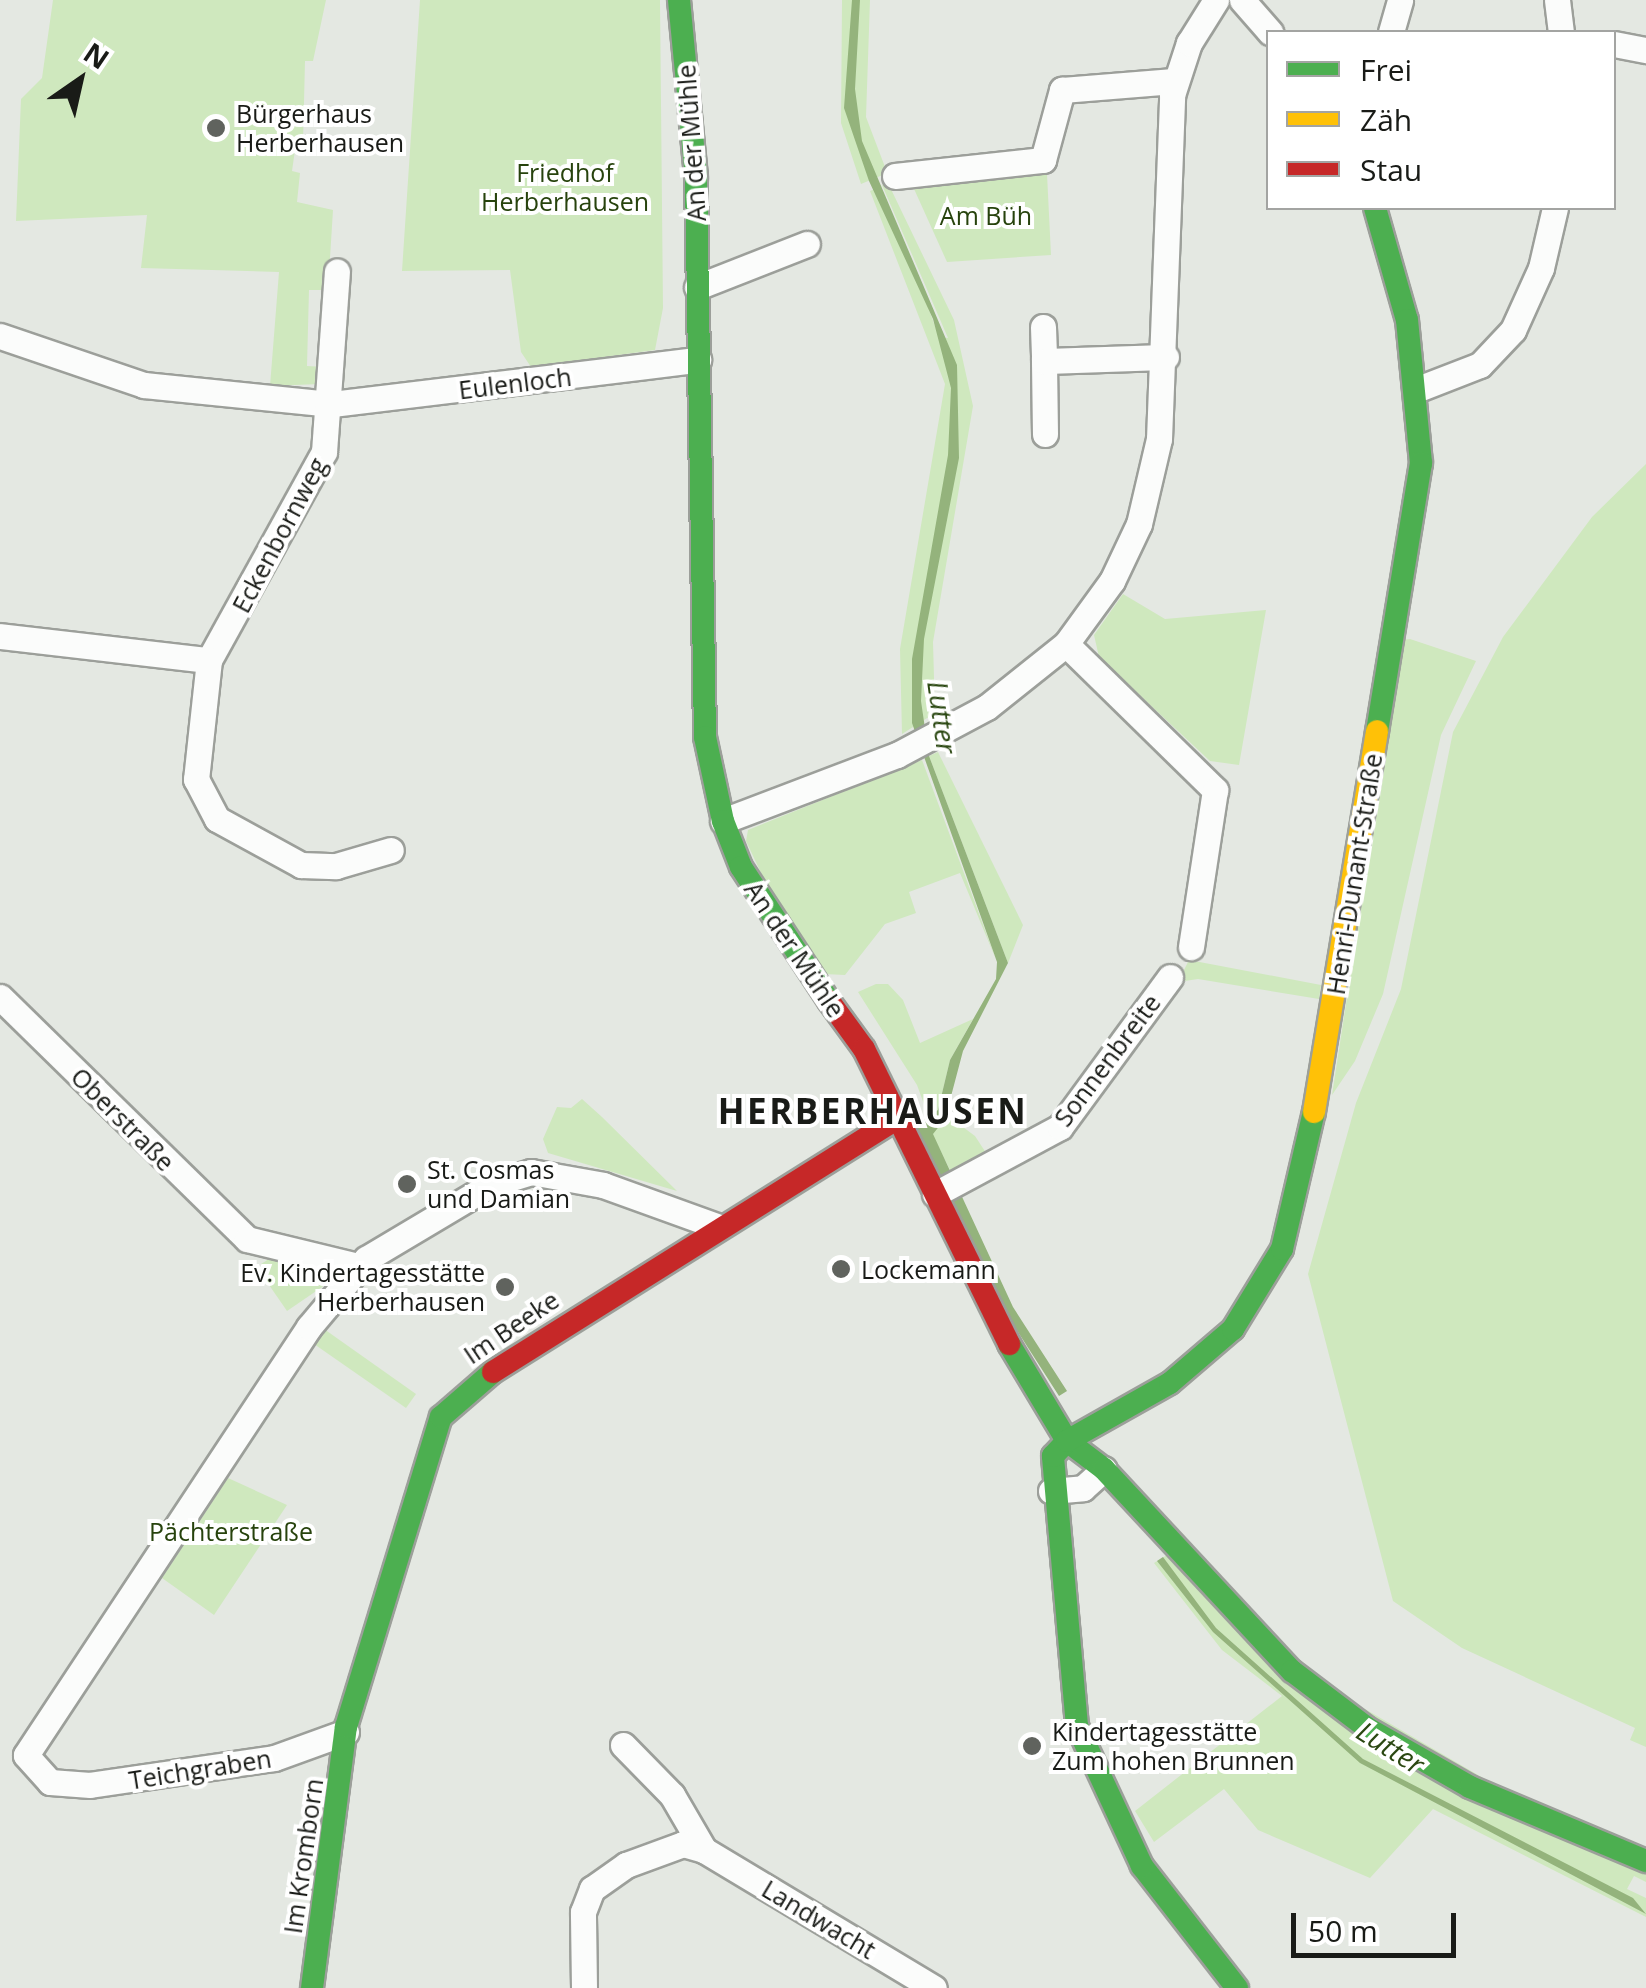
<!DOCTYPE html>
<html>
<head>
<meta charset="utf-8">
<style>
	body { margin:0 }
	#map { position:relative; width:1646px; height:1988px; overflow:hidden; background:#e4e8e2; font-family:"Open Sans",sans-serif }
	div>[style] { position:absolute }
	.green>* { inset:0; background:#cfe8be }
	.water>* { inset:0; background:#94b37c }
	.roads { filter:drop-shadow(2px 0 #9c9f9a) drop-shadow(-2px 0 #9c9f9a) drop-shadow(0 2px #9c9f9a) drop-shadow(0 -2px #9c9f9a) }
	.street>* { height:25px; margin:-12.5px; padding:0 12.5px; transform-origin:12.5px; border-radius:12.5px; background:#fbfcfb }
	.fast>* { height:22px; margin:-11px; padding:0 11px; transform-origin:11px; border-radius:11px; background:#4caf50 }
	.slow>* { height:22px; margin:-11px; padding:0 11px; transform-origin:11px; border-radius:11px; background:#ffc107 }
	.jam>* { height:22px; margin:-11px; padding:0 11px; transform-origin:11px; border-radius:11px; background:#c62828 }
	.dots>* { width:28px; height:28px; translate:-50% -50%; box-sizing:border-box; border:5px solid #fff; border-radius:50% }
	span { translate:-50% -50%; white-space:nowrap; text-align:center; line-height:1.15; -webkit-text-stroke:8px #fff; paint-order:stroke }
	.poi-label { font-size:25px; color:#191b17 }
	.left { translate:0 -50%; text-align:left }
	.right { translate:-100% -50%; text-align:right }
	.street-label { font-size:25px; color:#191b17 }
	.park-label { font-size:25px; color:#27430d }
	.water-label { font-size:28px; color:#2b4812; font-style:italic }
	.district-label { font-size:35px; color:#191b17; font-weight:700; letter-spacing:2.5px }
	.legend { position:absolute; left:1266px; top:30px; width:350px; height:180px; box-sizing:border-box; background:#fff; border:2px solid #a3a4a2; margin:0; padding:12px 18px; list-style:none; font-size:30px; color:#191b17 }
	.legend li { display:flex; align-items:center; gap:20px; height:50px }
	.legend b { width:50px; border:2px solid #a3a4a2 }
	.north { position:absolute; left:30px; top:30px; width:100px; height:100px; -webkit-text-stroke:8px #fff; paint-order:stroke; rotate:34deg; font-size:28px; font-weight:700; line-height:40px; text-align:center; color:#191b17 }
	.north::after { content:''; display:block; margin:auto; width:35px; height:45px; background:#191b17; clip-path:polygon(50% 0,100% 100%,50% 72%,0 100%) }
	.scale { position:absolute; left:1291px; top:1913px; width:165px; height:45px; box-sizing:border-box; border:5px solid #191b17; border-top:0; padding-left:12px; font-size:30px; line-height:35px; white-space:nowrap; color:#191b17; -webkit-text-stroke:8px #fff; paint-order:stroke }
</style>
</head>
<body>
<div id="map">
	<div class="green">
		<div style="clip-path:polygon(53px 0,326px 0,313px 61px,305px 61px,303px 143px,296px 143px,292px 171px,300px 173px,297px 202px,333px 210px,328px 290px,309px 290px,307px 366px,325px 367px,320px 384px,270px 386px,279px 272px,141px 268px,147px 215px,16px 221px,21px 99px,42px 78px)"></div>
		<div style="clip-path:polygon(420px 0,660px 0,663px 308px,655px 350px,531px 367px,521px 352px,510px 270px,402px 271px)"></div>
		<div style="clip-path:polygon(842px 0,870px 0,866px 117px,885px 167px,885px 174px,861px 184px,841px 123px)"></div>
		<div style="clip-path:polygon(1027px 167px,1047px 174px,1051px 255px,947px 262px,910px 180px)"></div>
		<div style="clip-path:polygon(888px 183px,954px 320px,973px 406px,933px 642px,935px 713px,902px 734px,900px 649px,945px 384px,870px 191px,875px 189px,919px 283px,939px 337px,948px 338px,882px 185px)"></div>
		<div style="clip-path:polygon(1646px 464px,1646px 1747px,1630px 1740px,1635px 1728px,1462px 1648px,1393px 1601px,1308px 1274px,1356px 1103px,1401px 989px,1453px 732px,1503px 637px,1592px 517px)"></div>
		<div style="clip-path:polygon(1123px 594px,1165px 619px,1266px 610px,1239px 765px,1210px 761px,1099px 657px,1094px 635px)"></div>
		<div style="clip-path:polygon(1410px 639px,1476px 661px,1441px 735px,1383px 994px,1355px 1061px,1332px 1095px,1402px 640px)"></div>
		<div style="clip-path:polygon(938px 752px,1023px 925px,1008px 963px,929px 756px)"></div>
		<div style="clip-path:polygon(922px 760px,997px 962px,960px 873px,909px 892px,916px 913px,885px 924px,845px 975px,824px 974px,777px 907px,746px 841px,748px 830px)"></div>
		<div style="clip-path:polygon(1189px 960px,1321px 985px,1319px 999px,1198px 979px,1178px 982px)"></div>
		<div style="clip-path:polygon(876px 984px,888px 984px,903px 1000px,920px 1043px,973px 1019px,950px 1060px,938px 1110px,929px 1118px,917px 1085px,858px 992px)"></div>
		<div style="clip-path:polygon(582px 1099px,602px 1117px,677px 1191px,548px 1153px,543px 1139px,557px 1107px,571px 1108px)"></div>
		<div style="clip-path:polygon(944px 1113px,975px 1136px,990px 1159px,954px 1178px,932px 1134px)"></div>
		<div style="clip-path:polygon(269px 1259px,314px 1265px,328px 1283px,287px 1311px,267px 1282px,261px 1264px)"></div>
		<div style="clip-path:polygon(324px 1329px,416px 1394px,406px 1408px,314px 1344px)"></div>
		<div style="clip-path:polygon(228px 1478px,287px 1505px,214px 1615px,162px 1578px)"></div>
		<div style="clip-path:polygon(1167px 1555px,1245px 1639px,1646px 1873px,1646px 1882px,1634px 1876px,1627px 1889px,1646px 1898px,1646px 1917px,1433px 1809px,1370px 1878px,1258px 1830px,1224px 1789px,1154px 1842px,1135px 1811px,1282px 1696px,1222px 1650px,1154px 1563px)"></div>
	</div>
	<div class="water">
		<div style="clip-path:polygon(852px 0,860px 0,855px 89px,862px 141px,957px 365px,959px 458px,924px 639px,921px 701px,929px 756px,1008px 963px,963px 1051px,945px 1119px,933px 1134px,1013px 1307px,1067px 1391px,1059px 1396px,1000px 1304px,915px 1125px,938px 1110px,950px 1060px,996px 979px,997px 962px,912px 723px,912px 659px,948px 455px,951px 388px,933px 319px,869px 181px,844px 108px)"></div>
		<div style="clip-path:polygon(1163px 1557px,1216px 1628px,1363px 1759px,1633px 1898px,1646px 1914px,1360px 1763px,1213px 1632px,1157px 1561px)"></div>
	</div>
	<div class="roads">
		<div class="street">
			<div style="left:1242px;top:0;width:43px;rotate:48.8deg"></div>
			<div style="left:1557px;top:0;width:32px;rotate:83deg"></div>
			<div style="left:1391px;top:32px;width:33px;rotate:-74deg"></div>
			<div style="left:1614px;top:44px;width:33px;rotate:11deg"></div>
			<div style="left:895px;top:176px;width:149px;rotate:-6.2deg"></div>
			<div style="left:1043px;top:160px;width:73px;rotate:-74.8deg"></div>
			<div style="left:1062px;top:90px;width:112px;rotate:-4.6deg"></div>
			<div style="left:697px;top:287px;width:118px;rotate:-21.4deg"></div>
			<div style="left:1043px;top:327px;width:34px;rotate:88deg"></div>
			<div style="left:0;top:336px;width:152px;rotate:18.8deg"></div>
			<div style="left:144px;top:385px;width:189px;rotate:5.8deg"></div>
			<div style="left:332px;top:404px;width:369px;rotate:-6.9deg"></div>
			<div style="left:1418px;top:389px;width:66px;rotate:-21.2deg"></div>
			<div style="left:1480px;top:365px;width:48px;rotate:-46.7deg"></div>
			<div style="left:1513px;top:330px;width:68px;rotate:-65.7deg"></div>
			<div style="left:1541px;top:268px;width:62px;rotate:-76.9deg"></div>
			<div style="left:1045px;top:434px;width:73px;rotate:-90.8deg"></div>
			<div style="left:1044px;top:361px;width:122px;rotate:-1.9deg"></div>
			<div style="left:0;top:636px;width:210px;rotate:6.6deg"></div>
			<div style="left:209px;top:660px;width:238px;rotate:-61.1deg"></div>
			<div style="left:324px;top:452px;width:181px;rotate:-85.9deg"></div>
			<div style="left:1066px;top:644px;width:209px;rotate:44.4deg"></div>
			<div style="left:1215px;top:790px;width:159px;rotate:98.7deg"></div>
			<div style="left:209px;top:660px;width:120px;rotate:96.2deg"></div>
			<div style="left:196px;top:779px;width:45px;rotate:62.3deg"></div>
			<div style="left:217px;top:819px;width:96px;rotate:28.7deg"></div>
			<div style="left:301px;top:865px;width:35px;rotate:2deg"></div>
			<div style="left:336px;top:866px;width:57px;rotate:-16.2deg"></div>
			<div style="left:723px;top:821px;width:186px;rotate:-20.8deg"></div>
			<div style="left:897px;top:755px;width:102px;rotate:-28.1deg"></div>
			<div style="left:987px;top:707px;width:101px;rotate:-38.6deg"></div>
			<div style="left:1066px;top:644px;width:78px;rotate:-53.9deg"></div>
			<div style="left:1112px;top:581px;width:63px;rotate:-64.7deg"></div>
			<div style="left:1139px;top:524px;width:87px;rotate:-76.8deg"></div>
			<div style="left:1159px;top:439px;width:344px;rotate:-87.8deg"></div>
			<div style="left:1172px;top:95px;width:55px;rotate:-71.9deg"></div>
			<div style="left:1189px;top:43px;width:51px;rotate:-57.9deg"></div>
			<div style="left:0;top:997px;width:346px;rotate:44.4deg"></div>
			<div style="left:247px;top:1239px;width:114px;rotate:13.7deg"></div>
			<div style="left:935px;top:1194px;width:142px;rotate:-28.2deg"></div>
			<div style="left:1060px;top:1127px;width:186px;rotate:-53.7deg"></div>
			<div style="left:1051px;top:1491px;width:32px;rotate:-5deg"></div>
			<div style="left:1083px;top:1488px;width:28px;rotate:-42deg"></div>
			<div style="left:346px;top:1732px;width:77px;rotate:160.1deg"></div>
			<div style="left:274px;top:1758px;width:186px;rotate:171.7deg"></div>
			<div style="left:90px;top:1785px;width:40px;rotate:-175.7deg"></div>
			<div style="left:50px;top:1782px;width:36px;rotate:-132deg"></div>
			<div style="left:26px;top:1755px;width:513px;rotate:-56.53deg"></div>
			<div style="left:309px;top:1327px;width:89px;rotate:-50deg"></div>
			<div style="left:366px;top:1259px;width:147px;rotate:-30.8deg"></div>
			<div style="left:492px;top:1184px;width:41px;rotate:-17.1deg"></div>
			<div style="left:531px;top:1172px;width:73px;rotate:10.2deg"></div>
			<div style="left:603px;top:1185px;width:123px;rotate:19.9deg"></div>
			<div style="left:623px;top:1745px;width:70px;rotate:45.6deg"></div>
			<div style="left:672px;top:1795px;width:64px;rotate:59.8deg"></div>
			<div style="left:584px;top:1988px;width:76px;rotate:-90.8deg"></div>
			<div style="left:583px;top:1912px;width:25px;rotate:-69deg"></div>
			<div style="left:592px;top:1889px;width:42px;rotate:-35.2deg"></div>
			<div style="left:626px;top:1865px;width:61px;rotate:-20.2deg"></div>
			<div style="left:683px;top:1844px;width:22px;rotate:16deg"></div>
			<div style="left:704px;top:1850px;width:268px;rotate:31deg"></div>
		</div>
		<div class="fast">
			<div style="left:679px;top:0;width:177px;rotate:84.5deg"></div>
			<div style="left:696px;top:176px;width:561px;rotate:89.08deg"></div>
			<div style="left:705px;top:737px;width:86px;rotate:77.9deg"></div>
			<div style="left:723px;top:821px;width:49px;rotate:68.6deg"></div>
			<div style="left:741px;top:867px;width:160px;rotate:56.7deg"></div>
			<div style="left:1375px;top:208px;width:116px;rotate:74.1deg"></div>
			<div style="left:1407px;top:320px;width:144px;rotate:84.4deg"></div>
			<div style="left:1421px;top:463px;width:272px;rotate:99.3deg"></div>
			<div style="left:1009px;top:1344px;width:113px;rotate:59.1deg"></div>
			<div style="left:1067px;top:1441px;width:46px;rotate:37.1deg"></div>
			<div style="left:1104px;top:1469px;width:276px;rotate:47.1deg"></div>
			<div style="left:1292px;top:1671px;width:94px;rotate:37.2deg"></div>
			<div style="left:1367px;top:1728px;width:119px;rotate:29.8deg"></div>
			<div style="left:1470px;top:1787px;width:191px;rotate:22.8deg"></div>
			<div style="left:312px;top:1988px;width:263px;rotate:-82.6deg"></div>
			<div style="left:346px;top:1727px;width:324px;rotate:-73deg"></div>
			<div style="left:441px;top:1417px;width:69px;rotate:-40.9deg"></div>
			<div style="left:1237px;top:1988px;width:155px;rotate:-127.9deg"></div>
			<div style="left:1142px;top:1866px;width:154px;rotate:-114.9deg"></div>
			<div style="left:1077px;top:1726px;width:271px;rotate:-95.1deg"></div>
			<div style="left:1053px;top:1456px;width:21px;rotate:-47deg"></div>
			<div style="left:1067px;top:1441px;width:118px;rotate:-29.4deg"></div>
			<div style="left:1170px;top:1383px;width:83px;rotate:-40.6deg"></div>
			<div style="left:1233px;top:1329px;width:94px;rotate:-58.5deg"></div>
			<div style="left:1282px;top:1249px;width:141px;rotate:-76.9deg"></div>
		</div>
		<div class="slow">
			<div style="left:1314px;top:1112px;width:386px;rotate:-80.6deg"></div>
		</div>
		<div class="jam">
			<div style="left:829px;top:1001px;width:59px;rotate:53.9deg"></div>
			<div style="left:864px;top:1049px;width:329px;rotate:63.8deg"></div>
			<div style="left:493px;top:1372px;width:479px;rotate:-32.1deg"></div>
		</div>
	</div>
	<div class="dots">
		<div style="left:216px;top:128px;background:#60635e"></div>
		<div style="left:407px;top:1184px;background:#60635e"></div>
		<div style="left:841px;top:1269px;background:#60635e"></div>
		<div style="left:505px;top:1287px;background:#60635e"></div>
		<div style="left:1032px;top:1746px;background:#60635e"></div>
	</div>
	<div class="poi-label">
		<span class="left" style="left:236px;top:128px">Bürgerhaus<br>Herberhausen</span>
		<span class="left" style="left:427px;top:1184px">St. Cosmas<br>und Damian</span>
		<span class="left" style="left:861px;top:1269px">Lockemann</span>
		<span class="right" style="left:485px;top:1287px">Ev. Kindertagesstätte<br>Herberhausen</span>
		<span class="left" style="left:1052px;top:1746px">Kindertagesstätte<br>Zum hohen Brunnen</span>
	</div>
	<div class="street-label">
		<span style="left:691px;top:143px;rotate:-94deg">An der Mühle</span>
		<span style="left:515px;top:383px;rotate:-7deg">Eulenloch</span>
		<span style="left:279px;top:535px;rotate:-62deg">Eckenbornweg</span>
		<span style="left:1354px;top:874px;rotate:-81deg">Henri-Dunant-Straße</span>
		<span style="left:795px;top:949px;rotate:56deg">An der Mühle</span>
		<span style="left:1107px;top:1060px;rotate:-53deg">Sonnenbreite</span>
		<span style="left:123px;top:1119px;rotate:45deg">Oberstraße</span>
		<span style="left:511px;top:1327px;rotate:-34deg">Im Beeke</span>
		<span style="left:200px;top:1769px;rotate:-9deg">Teichgraben</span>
		<span style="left:303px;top:1856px;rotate:-82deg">Im Kromborn</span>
		<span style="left:819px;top:1919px;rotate:31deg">Landwacht</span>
	</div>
	<div class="park-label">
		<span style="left:565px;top:187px">Friedhof<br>Herberhausen</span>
		<span style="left:986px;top:215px">Am Büh</span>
		<span style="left:231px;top:1531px">Pächterstraße</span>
	</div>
	<div class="water-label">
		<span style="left:943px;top:717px;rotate:82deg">Lutter</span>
		<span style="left:1391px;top:1747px;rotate:32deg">Lutter</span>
	</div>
	<div class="district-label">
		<span style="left:873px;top:1111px">HERBERHAUSEN</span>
	</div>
	<ul class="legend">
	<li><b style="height:12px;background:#4caf50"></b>Frei</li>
	<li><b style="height:12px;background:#ffc107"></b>Zäh</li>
	<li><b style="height:12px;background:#c62828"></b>Stau</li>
	</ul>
	<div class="north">N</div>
	<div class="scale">50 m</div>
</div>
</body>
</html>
